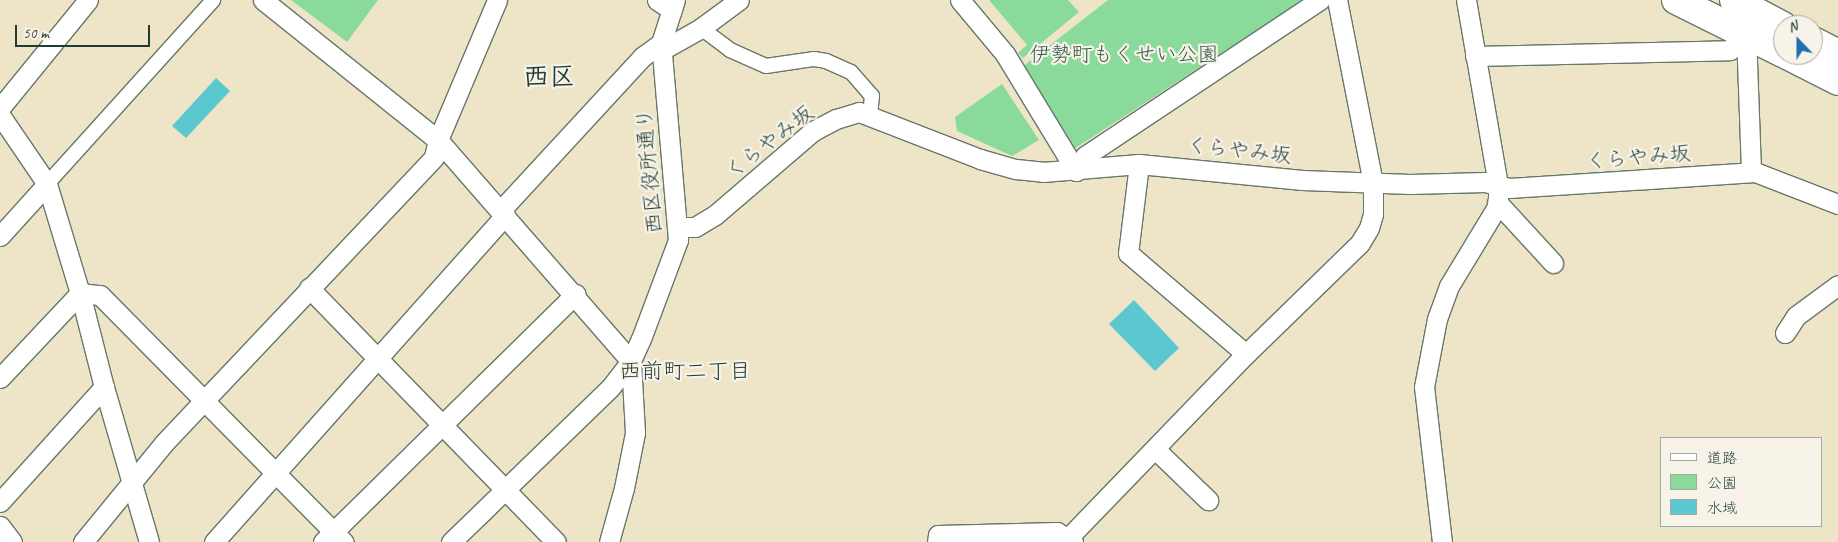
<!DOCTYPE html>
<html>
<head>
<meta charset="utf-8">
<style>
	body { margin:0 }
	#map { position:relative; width:1838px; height:542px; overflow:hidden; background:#eee5c9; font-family:Caveat,"Klee One",sans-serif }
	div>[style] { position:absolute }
	.green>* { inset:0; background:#8adb9b }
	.water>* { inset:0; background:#5bc8d0 }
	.roads { filter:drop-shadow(1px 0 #677868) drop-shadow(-1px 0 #677868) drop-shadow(0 1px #677868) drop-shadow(0 -1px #677868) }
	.pedestrian>* { height:14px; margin:-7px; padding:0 7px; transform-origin:7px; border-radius:7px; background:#fff }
	.minor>* { height:19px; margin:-9.5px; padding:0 9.5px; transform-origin:9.5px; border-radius:9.5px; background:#fff }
	.primary>* { height:28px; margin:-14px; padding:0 14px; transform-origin:14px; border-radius:14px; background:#fff }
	span { translate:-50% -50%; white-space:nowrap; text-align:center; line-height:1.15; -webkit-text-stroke:4.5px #f7f3e8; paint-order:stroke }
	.park-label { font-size:21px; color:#345d49 }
	.street-label { font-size:21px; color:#1f3d34 }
	.neighbourhood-label { font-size:22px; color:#1f3d34 }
	.district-label { font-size:26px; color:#1f3d34; font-weight:700 }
	.legend { position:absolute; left:1660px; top:437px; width:162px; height:90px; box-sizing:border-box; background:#f7f3e8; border:1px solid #a1aaa0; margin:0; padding:6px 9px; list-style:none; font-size:15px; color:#1f3d34 }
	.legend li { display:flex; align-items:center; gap:10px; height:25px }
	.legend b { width:25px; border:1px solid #a1aaa0 }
	.north { position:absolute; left:1773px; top:15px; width:50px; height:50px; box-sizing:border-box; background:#f7f3e8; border:1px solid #a1aaa0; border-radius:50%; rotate:338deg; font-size:14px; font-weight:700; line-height:20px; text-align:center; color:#1f3d34 }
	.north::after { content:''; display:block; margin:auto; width:18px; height:22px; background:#1f6fb2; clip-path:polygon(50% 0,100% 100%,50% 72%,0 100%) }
	.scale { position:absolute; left:15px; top:25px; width:135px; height:22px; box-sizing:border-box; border:2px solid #1f3d34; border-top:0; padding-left:6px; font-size:15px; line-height:18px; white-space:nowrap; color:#1f3d34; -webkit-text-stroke:4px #f7f3e8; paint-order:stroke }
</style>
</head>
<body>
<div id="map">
	<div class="green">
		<div style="clip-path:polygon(291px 0,378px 0,347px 42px)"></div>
		<div style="clip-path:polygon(989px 0,1068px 0,1079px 12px,1023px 58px,1018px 53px,1027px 45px)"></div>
		<div style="clip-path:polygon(1108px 0,1303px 0,1074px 149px,1022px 67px)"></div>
		<div style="clip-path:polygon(1002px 84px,1039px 140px,1012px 156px,957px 131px,955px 117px)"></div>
	</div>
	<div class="water">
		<div style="clip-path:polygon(216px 78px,230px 91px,186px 138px,172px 126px)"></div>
		<div style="clip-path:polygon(1134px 300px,1179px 348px,1155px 371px,1109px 324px)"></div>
	</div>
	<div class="roads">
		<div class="pedestrian">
			<div style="left:701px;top:28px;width:36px;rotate:37deg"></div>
			<div style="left:730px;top:50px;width:39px;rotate:24deg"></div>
			<div style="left:766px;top:66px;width:49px;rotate:-8.3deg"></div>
			<div style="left:814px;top:59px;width:12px;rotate:9deg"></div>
			<div style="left:826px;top:61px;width:27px;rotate:24deg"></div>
			<div style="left:851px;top:72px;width:32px;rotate:49deg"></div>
			<div style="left:872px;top:96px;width:19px;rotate:96deg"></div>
			<div style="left:47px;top:184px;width:248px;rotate:-47.9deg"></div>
		</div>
		<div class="minor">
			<div style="left:263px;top:0;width:224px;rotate:38.7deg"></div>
			<div style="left:438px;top:140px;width:293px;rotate:48.9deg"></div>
			<div style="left:631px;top:361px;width:72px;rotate:86.8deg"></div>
			<div style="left:635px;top:433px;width:56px;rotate:101.3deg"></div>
			<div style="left:624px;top:488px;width:56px;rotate:105.5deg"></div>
			<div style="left:657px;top:0;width:18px;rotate:34deg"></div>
			<div style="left:960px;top:0;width:70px;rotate:50.2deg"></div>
			<div style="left:1005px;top:54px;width:137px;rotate:58.7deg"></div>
			<div style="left:1076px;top:171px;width:17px;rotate:-59deg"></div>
			<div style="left:1085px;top:156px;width:282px;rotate:-33.6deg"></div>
			<div style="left:1746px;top:34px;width:138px;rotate:87.9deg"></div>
			<div style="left:662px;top:50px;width:45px;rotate:-29.4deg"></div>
			<div style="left:701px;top:28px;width:47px;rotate:-36.4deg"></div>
			<div style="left:1475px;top:56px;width:255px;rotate:-1.3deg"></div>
			<div style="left:1730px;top:50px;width:31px;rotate:-50deg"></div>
			<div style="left:0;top:108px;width:139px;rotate:-50.8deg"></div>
			<div style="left:0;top:115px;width:83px;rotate:55.7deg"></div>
			<div style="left:47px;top:184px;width:114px;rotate:73.2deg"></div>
			<div style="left:80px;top:293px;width:97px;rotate:75.7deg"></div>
			<div style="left:104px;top:387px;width:161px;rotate:73.8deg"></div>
			<div style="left:1139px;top:164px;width:90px;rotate:97deg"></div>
			<div style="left:1128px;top:253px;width:155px;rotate:40.6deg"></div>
			<div style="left:1497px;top:202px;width:83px;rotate:47.4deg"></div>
			<div style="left:501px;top:210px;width:208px;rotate:-47.3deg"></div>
			<div style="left:642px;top:57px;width:24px;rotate:-36deg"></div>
			<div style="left:677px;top:227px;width:18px"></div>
			<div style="left:695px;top:227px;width:23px;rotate:-31deg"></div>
			<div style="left:715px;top:215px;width:129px;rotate:-40.6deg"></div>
			<div style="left:813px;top:131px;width:26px;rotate:-28deg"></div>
			<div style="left:836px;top:119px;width:24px;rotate:-17deg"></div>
			<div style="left:859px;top:112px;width:130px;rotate:21.2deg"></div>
			<div style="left:980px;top:159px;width:37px;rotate:16deg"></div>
			<div style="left:1016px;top:169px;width:27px;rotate:6deg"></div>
			<div style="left:1043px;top:172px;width:96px;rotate:-4.8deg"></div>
			<div style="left:1139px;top:164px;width:164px;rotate:5.6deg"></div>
			<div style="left:1302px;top:180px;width:108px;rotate:2.1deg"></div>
			<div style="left:1410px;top:184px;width:75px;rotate:-1.5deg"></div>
			<div style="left:1485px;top:182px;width:25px;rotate:14deg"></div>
			<div style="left:1509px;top:188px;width:247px;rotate:-3.7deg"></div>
			<div style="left:1755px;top:172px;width:89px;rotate:21.1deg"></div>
			<div style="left:0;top:236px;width:70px;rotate:-47.9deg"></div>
			<div style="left:309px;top:288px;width:354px;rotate:45.8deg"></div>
			<div style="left:1785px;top:333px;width:20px;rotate:-57deg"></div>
			<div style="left:1796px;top:316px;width:52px;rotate:-36.4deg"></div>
			<div style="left:0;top:378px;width:117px;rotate:-46.7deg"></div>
			<div style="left:80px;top:293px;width:20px;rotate:6deg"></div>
			<div style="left:100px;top:295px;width:347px;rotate:45.4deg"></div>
			<div style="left:1155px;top:449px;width:74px;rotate:43.9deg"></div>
			<div style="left:0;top:502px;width:155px;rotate:-47.9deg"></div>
			<div style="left:0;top:526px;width:20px;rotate:53deg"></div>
			<div style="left:1069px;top:537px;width:255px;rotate:-46deg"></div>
			<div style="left:1246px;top:354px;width:159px;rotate:-44.2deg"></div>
			<div style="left:1360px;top:243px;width:17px;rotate:-59deg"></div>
			<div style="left:1369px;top:228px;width:15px;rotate:-74deg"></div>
			<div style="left:1373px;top:214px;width:31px;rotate:-90deg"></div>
			<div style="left:1373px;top:183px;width:187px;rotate:-101.1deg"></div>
			<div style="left:83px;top:542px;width:128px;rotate:-50.7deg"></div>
			<div style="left:164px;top:443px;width:393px;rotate:-46.6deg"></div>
			<div style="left:434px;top:157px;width:17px;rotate:-77deg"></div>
			<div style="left:438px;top:140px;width:152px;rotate:-67.1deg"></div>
			<div style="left:214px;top:542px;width:438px;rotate:-48.3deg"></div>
			<div style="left:323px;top:542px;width:354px;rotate:-44.5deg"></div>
			<div style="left:451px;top:542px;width:221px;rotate:-44.1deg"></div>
			<div style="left:610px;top:388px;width:34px;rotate:-52deg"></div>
			<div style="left:631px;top:361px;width:24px;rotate:-66deg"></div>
			<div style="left:641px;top:339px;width:106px;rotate:-69.5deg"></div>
			<div style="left:678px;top:240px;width:198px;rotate:-94.9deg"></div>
			<div style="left:661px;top:43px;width:45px;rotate:-72deg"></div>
			<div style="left:937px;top:542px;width:7px;rotate:-82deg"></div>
			<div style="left:938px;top:535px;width:119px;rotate:-1.4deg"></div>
			<div style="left:1057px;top:532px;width:19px;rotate:32deg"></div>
			<div style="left:1442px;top:542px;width:156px;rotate:-96.6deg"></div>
			<div style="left:1424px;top:387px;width:69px;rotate:-79.2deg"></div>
			<div style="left:1437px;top:319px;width:35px;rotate:-70deg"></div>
			<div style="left:1449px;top:286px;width:95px;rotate:-58.8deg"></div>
			<div style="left:1498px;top:205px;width:20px;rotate:-90deg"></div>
			<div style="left:1498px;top:185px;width:188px;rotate:-99.8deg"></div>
		</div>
		<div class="primary">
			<div style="left:1676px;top:0;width:119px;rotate:26.4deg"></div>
			<div style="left:1734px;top:0;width:55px;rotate:28deg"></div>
			<div style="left:1813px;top:41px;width:28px;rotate:27deg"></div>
			<div style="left:1787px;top:55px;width:57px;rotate:27deg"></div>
		</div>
	</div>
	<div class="park-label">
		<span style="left:1124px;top:54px">伊勢町もくせい公園</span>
	</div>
	<div class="street-label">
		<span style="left:769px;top:142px;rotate:-38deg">くらやみ坂</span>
		<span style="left:1239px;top:150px;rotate:6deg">くらやみ坂</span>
		<span style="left:1638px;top:157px;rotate:-5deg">くらやみ坂</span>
		<span style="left:649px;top:171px;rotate:-95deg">西区役所通り</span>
	</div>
	<div class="neighbourhood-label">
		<span style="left:685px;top:372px">西前町二丁目</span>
	</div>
	<div class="district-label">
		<span style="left:549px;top:77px">西区</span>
	</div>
	<ul class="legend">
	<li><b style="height:6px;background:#fff"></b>道路</li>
	<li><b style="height:14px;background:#8adb9b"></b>公園</li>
	<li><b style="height:14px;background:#5bc8d0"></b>水域</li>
	</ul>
	<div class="north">N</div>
	<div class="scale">50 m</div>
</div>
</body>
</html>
